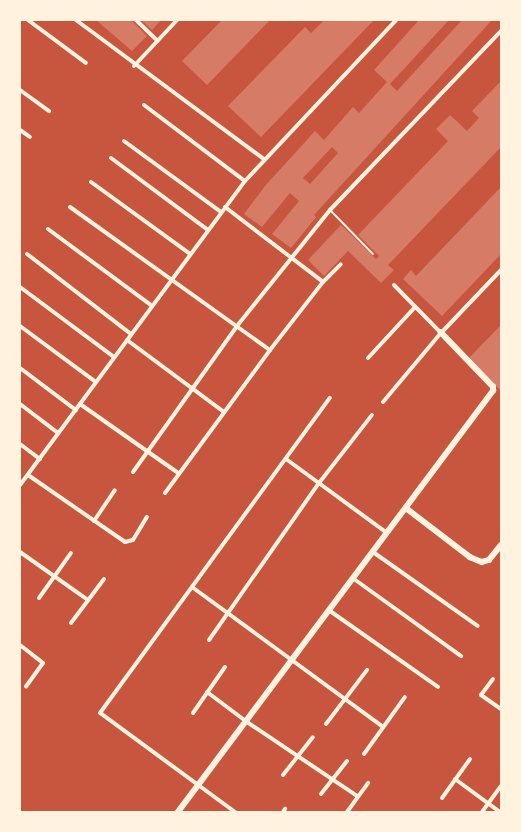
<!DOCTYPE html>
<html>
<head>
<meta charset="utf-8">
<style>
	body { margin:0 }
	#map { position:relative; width:521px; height:832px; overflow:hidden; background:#c8553d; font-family:Lora,serif }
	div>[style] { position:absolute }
	.building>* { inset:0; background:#d67c66 }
	.service>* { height:2px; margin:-1px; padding:0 1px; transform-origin:1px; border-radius:1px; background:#fff3e0 }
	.minor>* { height:4px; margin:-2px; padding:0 2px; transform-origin:2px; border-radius:2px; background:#fff3e0 }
	.tertiary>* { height:5.5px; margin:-2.75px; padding:0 2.75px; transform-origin:2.75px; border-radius:2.75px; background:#fff3e0 }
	span { translate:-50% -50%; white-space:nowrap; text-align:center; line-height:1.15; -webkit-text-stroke:4px #fff3e0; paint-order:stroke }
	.frame { position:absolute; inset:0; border:21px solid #fff3e0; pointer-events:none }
</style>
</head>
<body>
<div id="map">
	<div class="building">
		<div style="clip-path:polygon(96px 20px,131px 20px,147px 36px,132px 51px)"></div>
		<div style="clip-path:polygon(141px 20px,161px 20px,152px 30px)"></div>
		<div style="clip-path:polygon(222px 20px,270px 20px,207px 85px,182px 61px)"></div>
		<div style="clip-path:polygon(324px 20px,374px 20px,261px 137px,228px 106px,305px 27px,311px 33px)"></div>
		<div style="clip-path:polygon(evenodd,419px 20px,449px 20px,390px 84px,397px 91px,462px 20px,492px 20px,314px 215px,316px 217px,291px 248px,272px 234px,299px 201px,290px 193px,262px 227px,244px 214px,265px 186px,315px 131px,324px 140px,353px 107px,359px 113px,387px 82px,374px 70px,419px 20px,332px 147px,338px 153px,310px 184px,303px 178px,332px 147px)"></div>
		<div style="clip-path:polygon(501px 81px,501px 147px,388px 265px,394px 270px,381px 283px,348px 251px,324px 276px,308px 260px,341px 225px,376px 259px,379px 256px,358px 235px,448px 141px,436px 129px,450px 115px,467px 131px,479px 118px,472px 111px)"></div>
		<div style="clip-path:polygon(501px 187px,501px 254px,442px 316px,403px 279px,411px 270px,416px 276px)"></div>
		<div style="clip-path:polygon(501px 325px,501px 389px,500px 390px,468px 359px)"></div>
	</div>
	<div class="service">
		<div style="left:331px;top:211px;width:60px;rotate:45.7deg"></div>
	</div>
	<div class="minor">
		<div style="left:28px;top:20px;width:72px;rotate:36.6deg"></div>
		<div style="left:76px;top:20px;width:234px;rotate:36.5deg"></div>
		<div style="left:136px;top:20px;width:30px;rotate:44deg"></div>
		<div style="left:134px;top:66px;width:63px;rotate:-46.9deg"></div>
		<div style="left:20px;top:90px;width:36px;rotate:36deg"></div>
		<div style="left:144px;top:105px;width:126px;rotate:37deg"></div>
		<div style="left:20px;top:130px;width:12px;rotate:35deg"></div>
		<div style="left:124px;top:141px;width:120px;rotate:36.2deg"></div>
		<div style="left:111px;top:158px;width:121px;rotate:36.6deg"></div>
		<div style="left:91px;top:182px;width:122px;rotate:36deg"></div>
		<div style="left:70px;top:207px;width:246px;rotate:35.6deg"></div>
		<div style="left:225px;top:207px;width:123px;rotate:37.4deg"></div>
		<div style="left:48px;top:229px;width:129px;rotate:36.5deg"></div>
		<div style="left:27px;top:254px;width:131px;rotate:37.6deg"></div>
		<div style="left:394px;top:285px;width:67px;rotate:45.6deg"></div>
		<div style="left:20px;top:287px;width:117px;rotate:36.7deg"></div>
		<div style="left:20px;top:326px;width:94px;rotate:36.4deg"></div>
		<div style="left:127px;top:340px;width:121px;rotate:36.6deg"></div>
		<div style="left:368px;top:358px;width:69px;rotate:-47.3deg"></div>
		<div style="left:20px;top:368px;width:70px;rotate:36.9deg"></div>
		<div style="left:383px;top:402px;width:90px;rotate:-50deg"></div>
		<div style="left:441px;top:333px;width:87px;rotate:-46.4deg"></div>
		<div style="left:20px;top:404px;width:48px;rotate:37.3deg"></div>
		<div style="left:80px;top:404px;width:120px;rotate:35.1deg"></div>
		<div style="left:20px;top:444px;width:25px;rotate:37deg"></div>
		<div style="left:286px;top:459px;width:125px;rotate:36.2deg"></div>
		<div style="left:133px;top:472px;width:179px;rotate:-54.5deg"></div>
		<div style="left:237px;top:326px;width:149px;rotate:-51.3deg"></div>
		<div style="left:330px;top:210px;width:248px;rotate:-46.3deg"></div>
		<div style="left:28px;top:475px;width:118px;rotate:34.6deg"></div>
		<div style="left:125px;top:542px;width:8px;rotate:-14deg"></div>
		<div style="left:133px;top:540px;width:27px;rotate:-59deg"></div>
		<div style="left:20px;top:485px;width:378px;rotate:-53.5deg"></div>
		<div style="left:245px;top:181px;width:221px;rotate:-46.8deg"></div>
		<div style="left:165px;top:493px;width:177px;rotate:-53.7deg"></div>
		<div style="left:270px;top:350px;width:86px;rotate:-52.1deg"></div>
		<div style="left:323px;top:282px;width:25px;rotate:-45deg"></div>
		<div style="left:94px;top:521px;width:37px;rotate:-56deg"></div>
		<div style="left:20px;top:552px;width:83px;rotate:35.2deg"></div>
		<div style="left:373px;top:552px;width:128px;rotate:35.2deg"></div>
		<div style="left:354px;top:579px;width:132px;rotate:35.7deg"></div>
		<div style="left:192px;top:587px;width:235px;rotate:36.2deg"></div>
		<div style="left:39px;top:598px;width:55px;rotate:-54.6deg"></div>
		<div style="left:330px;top:611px;width:132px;rotate:35.1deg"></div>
		<div style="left:71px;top:623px;width:55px;rotate:-53.1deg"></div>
		<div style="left:209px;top:640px;width:192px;rotate:-55deg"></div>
		<div style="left:319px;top:483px;width:86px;rotate:-52.1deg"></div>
		<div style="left:20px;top:645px;width:29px;rotate:38deg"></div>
		<div style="left:43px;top:663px;width:29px;rotate:126deg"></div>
		<div style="left:493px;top:679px;width:20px;rotate:127deg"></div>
		<div style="left:481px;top:695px;width:24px;rotate:35deg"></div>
		<div style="left:207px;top:692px;width:50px;rotate:36.9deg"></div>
		<div style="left:247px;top:722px;width:133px;rotate:33.9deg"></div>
		<div style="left:193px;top:713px;width:56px;rotate:-55.2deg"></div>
		<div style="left:326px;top:724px;width:68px;rotate:-52.8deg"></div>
		<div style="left:364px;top:754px;width:70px;rotate:-54.3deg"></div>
		<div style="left:283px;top:775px;width:48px;rotate:-51.7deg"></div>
		<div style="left:455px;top:779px;width:56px;rotate:36.3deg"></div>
		<div style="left:321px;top:794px;width:42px;rotate:-51.8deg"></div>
		<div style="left:442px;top:798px;width:48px;rotate:-54.3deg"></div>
		<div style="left:235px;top:812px;width:167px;rotate:-143.7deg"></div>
		<div style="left:100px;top:713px;width:390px;rotate:-53.9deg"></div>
		<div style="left:283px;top:812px;width:4px;rotate:-56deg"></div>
		<div style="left:347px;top:812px;width:36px;rotate:-54deg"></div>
		<div style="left:482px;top:812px;width:32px;rotate:-54deg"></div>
	</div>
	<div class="tertiary">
		<div style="left:406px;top:508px;width:81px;rotate:37.4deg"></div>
		<div style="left:470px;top:557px;width:13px;rotate:23deg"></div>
		<div style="left:482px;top:562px;width:7px;rotate:-16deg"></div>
		<div style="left:489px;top:560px;width:19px;rotate:-51deg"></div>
		<div style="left:178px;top:812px;width:526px;rotate:-53.2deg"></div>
		<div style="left:493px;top:391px;width:4px;rotate:-90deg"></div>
		<div style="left:493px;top:387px;width:75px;rotate:-133.9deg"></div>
	</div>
	<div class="frame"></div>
</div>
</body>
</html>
